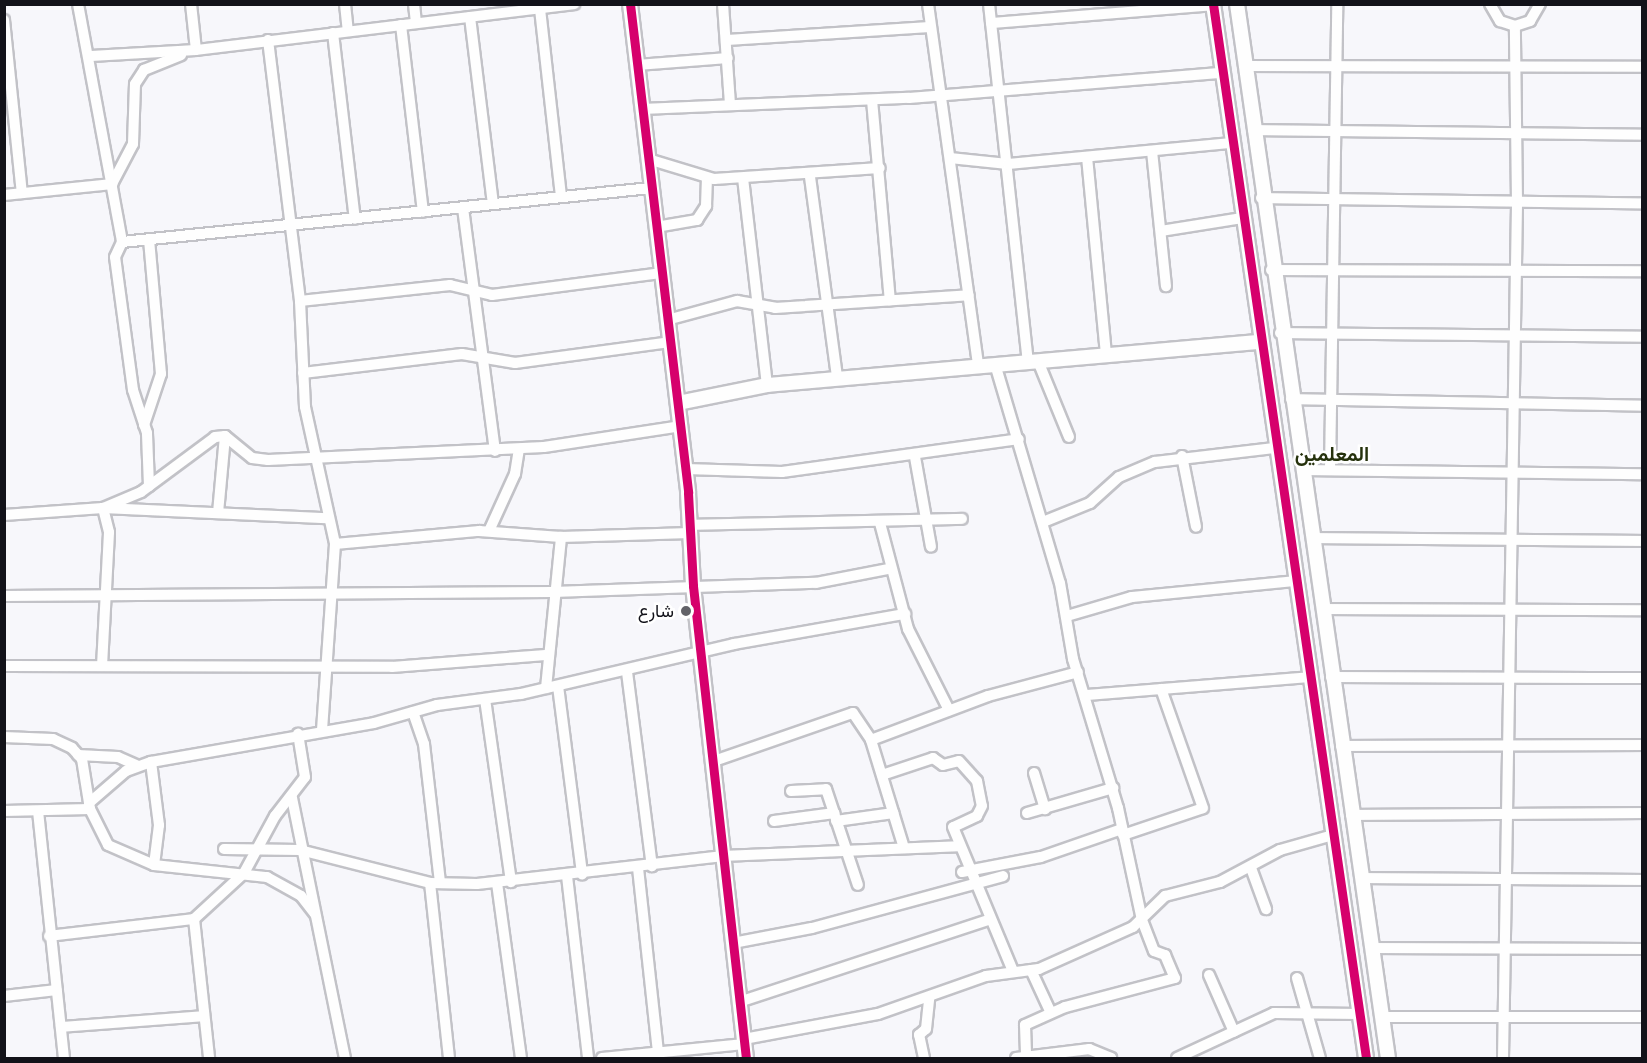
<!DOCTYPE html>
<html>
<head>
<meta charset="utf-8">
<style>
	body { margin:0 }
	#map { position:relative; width:1647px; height:1063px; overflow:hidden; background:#f7f7fb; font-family:"Times New Roman",Vazirmatn,serif }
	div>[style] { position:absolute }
	.roads { filter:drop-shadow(2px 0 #c2c2c7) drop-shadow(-2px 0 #c2c2c7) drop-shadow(0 2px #c2c2c7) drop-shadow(0 -2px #c2c2c7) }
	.minor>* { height:10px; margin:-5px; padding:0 5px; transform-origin:5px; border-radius:5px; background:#fefefe }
	.tertiary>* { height:14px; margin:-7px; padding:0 7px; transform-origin:7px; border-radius:7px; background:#fefefe }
	.cycleway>* { height:9px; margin:-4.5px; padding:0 4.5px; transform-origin:4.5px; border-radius:4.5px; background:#d6006c }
	.dots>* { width:16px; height:16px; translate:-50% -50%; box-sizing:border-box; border:3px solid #fff; border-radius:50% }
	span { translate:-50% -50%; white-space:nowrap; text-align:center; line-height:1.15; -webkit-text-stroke:5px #fff; paint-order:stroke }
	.poi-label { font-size:18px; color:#121219 }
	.right { translate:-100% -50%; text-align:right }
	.neighbourhood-label { font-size:20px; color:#26320d; font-weight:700 }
	.frame { position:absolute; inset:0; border:6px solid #121219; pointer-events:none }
</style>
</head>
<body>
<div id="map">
	<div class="roads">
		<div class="minor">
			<div style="left:78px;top:4px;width:242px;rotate:79.5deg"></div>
			<div style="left:191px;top:4px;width:46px;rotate:83.8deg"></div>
			<div style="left:345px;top:4px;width:27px;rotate:84deg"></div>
			<div style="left:414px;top:4px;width:19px;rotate:84deg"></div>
			<div style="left:723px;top:4px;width:101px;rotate:86deg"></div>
			<div style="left:928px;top:4px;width:364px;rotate:82.1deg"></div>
			<div style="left:989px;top:4px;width:359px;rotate:83.8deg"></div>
			<div style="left:1490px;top:4px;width:20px;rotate:60deg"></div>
			<div style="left:1500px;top:21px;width:16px;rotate:18deg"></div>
			<div style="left:1515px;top:26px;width:16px;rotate:-18deg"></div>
			<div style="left:1530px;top:21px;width:20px;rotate:-60deg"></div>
			<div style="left:540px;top:9px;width:189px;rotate:83.6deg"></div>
			<div style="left:470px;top:17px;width:188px;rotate:83deg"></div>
			<div style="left:4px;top:20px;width:174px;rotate:84.1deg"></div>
			<div style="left:991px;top:23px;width:223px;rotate:-4.6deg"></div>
			<div style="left:401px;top:25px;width:188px;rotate:83.3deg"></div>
			<div style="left:333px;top:33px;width:187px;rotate:83.3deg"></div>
			<div style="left:268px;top:40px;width:263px;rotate:83deg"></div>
			<div style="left:300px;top:301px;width:106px;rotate:87.3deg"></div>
			<div style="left:305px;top:407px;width:140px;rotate:77.6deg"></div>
			<div style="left:335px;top:544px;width:187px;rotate:94deg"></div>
			<div style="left:727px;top:40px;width:203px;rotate:-3.7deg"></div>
			<div style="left:91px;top:56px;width:105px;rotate:-3.3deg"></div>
			<div style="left:196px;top:50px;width:381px;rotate:-6.9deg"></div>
			<div style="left:637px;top:65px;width:91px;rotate:-4.4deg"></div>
			<div style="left:1245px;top:66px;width:397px;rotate:0.1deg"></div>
			<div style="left:872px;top:100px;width:201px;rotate:84.9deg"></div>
			<div style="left:642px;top:109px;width:267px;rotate:-2.4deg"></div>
			<div style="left:909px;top:98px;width:314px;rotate:-4.6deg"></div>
			<div style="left:1253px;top:130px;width:389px;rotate:0.7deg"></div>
			<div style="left:1152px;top:151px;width:136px;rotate:84.1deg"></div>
			<div style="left:1087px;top:157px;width:197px;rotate:84.5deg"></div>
			<div style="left:950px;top:158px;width:58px;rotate:5.9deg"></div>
			<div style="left:1008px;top:164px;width:225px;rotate:-5.4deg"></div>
			<div style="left:648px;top:159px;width:69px;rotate:16.9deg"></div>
			<div style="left:714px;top:179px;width:166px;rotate:-3.8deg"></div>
			<div style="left:810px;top:177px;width:203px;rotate:82.3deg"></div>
			<div style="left:743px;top:178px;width:208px;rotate:83.4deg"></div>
			<div style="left:4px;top:195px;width:109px;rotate:-5.8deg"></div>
			<div style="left:112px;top:184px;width:45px;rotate:-62.3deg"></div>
			<div style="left:133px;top:144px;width:60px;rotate:-88.1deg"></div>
			<div style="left:135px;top:84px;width:17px;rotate:-57deg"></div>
			<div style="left:144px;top:70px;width:40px;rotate:-22deg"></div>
			<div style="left:1261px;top:198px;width:381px;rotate:0.8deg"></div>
			<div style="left:463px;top:208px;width:245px;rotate:82.5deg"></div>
			<div style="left:656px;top:227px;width:42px;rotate:-9.7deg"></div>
			<div style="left:697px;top:220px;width:17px;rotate:-57deg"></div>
			<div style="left:706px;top:206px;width:28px;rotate:-88deg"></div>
			<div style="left:1161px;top:231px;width:82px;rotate:-9.1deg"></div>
			<div style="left:1271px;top:270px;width:371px;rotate:0.2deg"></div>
			<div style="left:300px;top:301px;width:151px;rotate:-6.1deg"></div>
			<div style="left:450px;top:285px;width:43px;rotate:13.4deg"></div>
			<div style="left:492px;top:295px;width:170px;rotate:-7.4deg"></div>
			<div style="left:667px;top:320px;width:73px;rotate:-15.2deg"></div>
			<div style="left:737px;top:301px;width:39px;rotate:10deg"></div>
			<div style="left:775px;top:308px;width:194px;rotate:-3.8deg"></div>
			<div style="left:1280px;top:333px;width:362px;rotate:0.6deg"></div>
			<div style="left:1038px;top:361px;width:82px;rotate:67.8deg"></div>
			<div style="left:995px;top:364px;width:228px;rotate:73.5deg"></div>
			<div style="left:1060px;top:583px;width:77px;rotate:80.3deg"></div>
			<div style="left:1073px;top:659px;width:156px;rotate:73.2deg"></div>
			<div style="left:1118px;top:808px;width:115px;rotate:77.9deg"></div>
			<div style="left:1142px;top:920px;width:33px;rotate:69deg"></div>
			<div style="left:1154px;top:951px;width:12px;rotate:20deg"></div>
			<div style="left:1165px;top:955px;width:25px;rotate:67deg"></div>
			<div style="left:1175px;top:978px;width:114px;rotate:165.2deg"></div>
			<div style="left:1065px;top:1007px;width:44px;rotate:155.8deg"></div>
			<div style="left:1025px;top:1025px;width:31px;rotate:88deg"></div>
			<div style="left:303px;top:373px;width:160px;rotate:-6.8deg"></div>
			<div style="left:462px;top:354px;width:54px;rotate:9.6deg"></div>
			<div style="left:515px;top:363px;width:156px;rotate:-7.7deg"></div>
			<div style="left:1291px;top:399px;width:351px;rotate:1.1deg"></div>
			<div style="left:144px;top:425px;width:54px;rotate:-71.6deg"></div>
			<div style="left:161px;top:374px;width:135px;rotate:-95.1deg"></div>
			<div style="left:1182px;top:456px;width:72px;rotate:78.8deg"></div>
			<div style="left:915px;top:457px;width:91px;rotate:79.9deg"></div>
			<div style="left:686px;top:469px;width:96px;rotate:1.8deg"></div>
			<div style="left:782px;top:472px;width:239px;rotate:-7.9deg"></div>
			<div style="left:1302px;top:470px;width:340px;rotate:0.7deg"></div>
			<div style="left:1330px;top:470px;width:466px;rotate:-89.1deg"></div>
			<div style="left:149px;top:486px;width:53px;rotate:-92.2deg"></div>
			<div style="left:147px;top:433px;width:45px;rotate:-108deg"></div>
			<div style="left:133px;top:390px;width:134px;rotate:-97.7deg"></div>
			<div style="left:115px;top:257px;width:17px;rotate:-65deg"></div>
			<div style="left:122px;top:242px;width:532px;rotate:-5.83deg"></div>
			<div style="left:103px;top:508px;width:41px;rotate:-22.8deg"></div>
			<div style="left:141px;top:492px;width:92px;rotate:-36.6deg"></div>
			<div style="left:215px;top:437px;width:10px;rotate:-6deg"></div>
			<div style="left:225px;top:436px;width:35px;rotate:39deg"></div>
			<div style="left:252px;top:458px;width:16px;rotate:7deg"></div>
			<div style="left:268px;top:460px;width:276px;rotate:-2.7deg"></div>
			<div style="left:544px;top:447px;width:139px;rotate:-8.7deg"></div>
			<div style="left:218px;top:513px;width:77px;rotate:-84.8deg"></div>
			<div style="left:4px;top:515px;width:99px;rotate:-4deg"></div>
			<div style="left:103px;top:508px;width:224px;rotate:2.6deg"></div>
			<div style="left:1043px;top:522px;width:51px;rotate:-22deg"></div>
			<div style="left:1090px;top:503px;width:39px;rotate:-42deg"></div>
			<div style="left:1119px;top:477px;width:39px;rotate:-23deg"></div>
			<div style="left:1155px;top:462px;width:120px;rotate:-6.7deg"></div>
			<div style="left:880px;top:523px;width:110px;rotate:75.2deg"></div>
			<div style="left:908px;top:629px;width:91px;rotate:63.2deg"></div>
			<div style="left:690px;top:525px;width:272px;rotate:-1.3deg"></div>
			<div style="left:489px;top:531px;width:63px;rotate:-65.5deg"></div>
			<div style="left:515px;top:474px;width:25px;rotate:-81deg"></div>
			<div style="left:1313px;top:538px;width:329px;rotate:0.5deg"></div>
			<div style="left:335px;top:544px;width:145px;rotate:-5.2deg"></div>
			<div style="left:479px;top:531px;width:82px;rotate:4.2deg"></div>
			<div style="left:561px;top:537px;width:129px;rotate:-1.8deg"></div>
			<div style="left:4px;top:596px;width:549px;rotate:-0.42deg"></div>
			<div style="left:553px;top:592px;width:263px;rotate:-2deg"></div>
			<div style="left:816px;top:583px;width:73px;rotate:-11deg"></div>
			<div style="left:1322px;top:609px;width:320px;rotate:0.2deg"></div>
			<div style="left:1067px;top:616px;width:68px;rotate:-16.3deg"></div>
			<div style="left:1132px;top:597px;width:163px;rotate:-5.6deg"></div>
			<div style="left:4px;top:666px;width:388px;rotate:0.1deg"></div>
			<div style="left:392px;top:667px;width:154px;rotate:-4.5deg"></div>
			<div style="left:102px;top:666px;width:134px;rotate:-87deg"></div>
			<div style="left:109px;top:532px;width:25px;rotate:-104deg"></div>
			<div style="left:627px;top:672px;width:196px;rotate:82.7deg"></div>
			<div style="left:1331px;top:677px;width:311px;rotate:0.2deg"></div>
			<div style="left:558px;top:686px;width:190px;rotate:82.7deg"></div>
			<div style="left:546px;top:688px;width:152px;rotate:-84.3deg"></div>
			<div style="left:1087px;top:695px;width:223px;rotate:-4.6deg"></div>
			<div style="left:485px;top:699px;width:185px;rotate:81.9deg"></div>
			<div style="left:413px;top:712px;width:34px;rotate:71deg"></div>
			<div style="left:424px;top:744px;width:140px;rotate:83.4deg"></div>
			<div style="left:4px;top:737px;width:49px;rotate:2.3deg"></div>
			<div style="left:53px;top:739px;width:21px;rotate:25deg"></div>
			<div style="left:72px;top:748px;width:15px;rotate:48deg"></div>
			<div style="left:82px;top:759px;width:51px;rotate:80.9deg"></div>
			<div style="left:90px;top:809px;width:40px;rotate:63.4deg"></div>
			<div style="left:108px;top:845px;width:50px;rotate:23.5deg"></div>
			<div style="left:154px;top:865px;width:114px;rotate:6.1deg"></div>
			<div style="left:267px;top:877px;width:39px;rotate:29deg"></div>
			<div style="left:301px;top:896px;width:23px;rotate:52deg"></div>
			<div style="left:1341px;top:746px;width:301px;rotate:-0.2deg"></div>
			<div style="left:78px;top:755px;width:40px;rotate:2.9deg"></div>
			<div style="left:118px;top:757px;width:20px;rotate:24deg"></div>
			<div style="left:714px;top:761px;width:147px;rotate:-19.1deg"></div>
			<div style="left:853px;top:713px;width:32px;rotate:56deg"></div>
			<div style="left:151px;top:762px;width:64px;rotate:82.8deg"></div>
			<div style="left:159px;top:825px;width:40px;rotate:97.1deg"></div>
			<div style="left:1034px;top:773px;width:38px;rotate:73deg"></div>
			<div style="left:882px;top:775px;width:54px;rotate:-18.4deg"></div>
			<div style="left:933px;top:758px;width:12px;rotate:35deg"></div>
			<div style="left:943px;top:765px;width:16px;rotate:-14deg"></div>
			<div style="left:959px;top:761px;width:27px;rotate:48deg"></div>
			<div style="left:977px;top:781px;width:25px;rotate:79deg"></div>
			<div style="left:982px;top:806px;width:11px;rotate:117deg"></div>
			<div style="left:977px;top:816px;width:26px;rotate:155deg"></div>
			<div style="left:953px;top:827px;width:156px;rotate:67.4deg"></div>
			<div style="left:791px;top:791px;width:35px;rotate:-3deg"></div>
			<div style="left:826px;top:789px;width:101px;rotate:71.6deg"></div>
			<div style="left:292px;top:798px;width:265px;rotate:78.5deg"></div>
			<div style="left:89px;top:803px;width:49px;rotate:-40.9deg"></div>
			<div style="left:126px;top:771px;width:27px;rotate:-20deg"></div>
			<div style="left:151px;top:762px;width:226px;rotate:-9.9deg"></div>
			<div style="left:374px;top:723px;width:66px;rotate:-15.9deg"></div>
			<div style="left:437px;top:705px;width:85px;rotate:-7.5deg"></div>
			<div style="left:521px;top:694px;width:219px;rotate:-13.2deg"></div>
			<div style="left:734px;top:644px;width:174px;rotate:-10deg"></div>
			<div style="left:4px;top:811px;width:86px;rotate:-1.3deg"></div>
			<div style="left:38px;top:811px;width:248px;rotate:84deg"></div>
			<div style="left:1027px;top:813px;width:90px;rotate:-16.2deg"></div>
			<div style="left:1351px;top:815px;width:291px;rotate:-0.4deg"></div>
			<div style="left:774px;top:821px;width:61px;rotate:-7.6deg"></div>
			<div style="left:836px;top:821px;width:58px;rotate:-8deg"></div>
			<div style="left:1123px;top:835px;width:84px;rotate:-18.6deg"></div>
			<div style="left:1203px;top:808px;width:126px;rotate:-109.4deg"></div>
			<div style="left:904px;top:848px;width:113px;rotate:-107deg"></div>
			<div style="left:871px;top:740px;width:125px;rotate:-20.6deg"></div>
			<div style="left:988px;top:696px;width:93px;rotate:-14.9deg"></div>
			<div style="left:224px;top:849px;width:76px;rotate:0.8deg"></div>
			<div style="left:300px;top:850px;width:134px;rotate:14.2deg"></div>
			<div style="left:430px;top:883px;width:47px;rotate:1.2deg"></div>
			<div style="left:477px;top:884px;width:248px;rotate:-6.5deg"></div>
			<div style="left:723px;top:856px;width:235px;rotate:-2.4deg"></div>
			<div style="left:638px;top:868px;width:185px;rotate:83.8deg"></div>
			<div style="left:1251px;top:868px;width:44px;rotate:69.9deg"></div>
			<div style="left:962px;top:872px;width:80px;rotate:-10.8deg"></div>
			<div style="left:1041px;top:857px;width:86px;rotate:-19.1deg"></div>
			<div style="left:567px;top:876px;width:183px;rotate:83.4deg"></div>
			<div style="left:1361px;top:878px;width:281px;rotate:0.4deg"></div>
			<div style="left:430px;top:883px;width:176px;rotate:83.8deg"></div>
			<div style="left:497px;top:883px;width:177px;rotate:82.2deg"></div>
			<div style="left:194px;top:919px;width:68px;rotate:-42.6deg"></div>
			<div style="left:244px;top:873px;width:65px;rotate:-61.5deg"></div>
			<div style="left:275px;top:816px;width:49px;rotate:-52.4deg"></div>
			<div style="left:305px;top:777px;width:44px;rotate:-99.2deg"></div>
			<div style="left:49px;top:936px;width:146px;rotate:-6.7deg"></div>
			<div style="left:194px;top:919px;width:140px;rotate:83.8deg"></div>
			<div style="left:733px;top:943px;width:80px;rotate:-10.8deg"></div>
			<div style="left:812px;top:928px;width:198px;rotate:-15.2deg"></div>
			<div style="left:1372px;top:948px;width:270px;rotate:0.2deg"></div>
			<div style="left:1031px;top:970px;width:47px;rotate:65.1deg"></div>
			<div style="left:1209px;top:975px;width:62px;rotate:66.3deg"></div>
			<div style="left:1297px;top:978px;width:83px;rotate:74deg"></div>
			<div style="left:4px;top:996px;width:53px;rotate:-6.5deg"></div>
			<div style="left:739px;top:1002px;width:263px;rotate:-18.2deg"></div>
			<div style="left:1382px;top:1017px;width:260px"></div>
			<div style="left:61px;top:1027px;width:143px;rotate:-4.4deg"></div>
			<div style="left:744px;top:1039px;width:136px;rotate:-10.6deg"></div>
			<div style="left:878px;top:1014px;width:114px;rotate:-19.4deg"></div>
			<div style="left:986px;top:976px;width:53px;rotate:-7.5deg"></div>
			<div style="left:1039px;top:969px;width:103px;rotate:-24.1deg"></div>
			<div style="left:1133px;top:927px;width:45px;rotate:-44.1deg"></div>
			<div style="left:1165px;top:896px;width:57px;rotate:-14.3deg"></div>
			<div style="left:1220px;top:882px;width:68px;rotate:-28.1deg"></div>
			<div style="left:1280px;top:850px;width:55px;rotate:-15.8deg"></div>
			<div style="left:602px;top:1058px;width:143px;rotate:-5.6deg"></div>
			<div style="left:924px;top:1058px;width:24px;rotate:-102deg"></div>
			<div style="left:919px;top:1035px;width:9px;rotate:-41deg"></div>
			<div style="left:926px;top:1029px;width:31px;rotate:-84deg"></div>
			<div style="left:1016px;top:1058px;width:74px;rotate:-7deg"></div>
			<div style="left:1089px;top:1049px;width:24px;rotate:22deg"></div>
			<div style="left:1177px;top:1058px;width:107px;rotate:-24.9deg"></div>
			<div style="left:1274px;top:1013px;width:86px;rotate:0.7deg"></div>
			<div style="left:1503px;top:1058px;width:856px;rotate:-89.06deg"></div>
			<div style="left:1517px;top:202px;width:176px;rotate:-90.7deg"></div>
		</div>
		<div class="tertiary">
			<div style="left:630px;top:4px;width:492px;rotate:83.2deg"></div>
			<div style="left:688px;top:493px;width:93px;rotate:86.9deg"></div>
			<div style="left:693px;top:586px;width:475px;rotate:83.6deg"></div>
			<div style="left:1213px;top:4px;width:1065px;rotate:81.74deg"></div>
			<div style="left:1237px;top:4px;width:1065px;rotate:81.85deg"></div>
			<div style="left:678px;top:403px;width:91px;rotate:-11.4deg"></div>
			<div style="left:767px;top:385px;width:494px;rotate:-5deg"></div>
		</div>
	</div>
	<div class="cycleway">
		<div style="left:630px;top:4px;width:492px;rotate:83.2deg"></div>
		<div style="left:688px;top:493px;width:93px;rotate:86.9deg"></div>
		<div style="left:693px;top:586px;width:475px;rotate:83.6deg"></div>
		<div style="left:1213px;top:4px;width:1065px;rotate:81.74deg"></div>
	</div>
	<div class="dots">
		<div style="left:686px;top:611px;background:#626268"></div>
	</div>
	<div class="poi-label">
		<span class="right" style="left:674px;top:611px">شارع</span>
	</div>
	<div class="neighbourhood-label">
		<span style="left:1332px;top:454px">المعلمين</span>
	</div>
	<div class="frame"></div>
</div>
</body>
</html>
